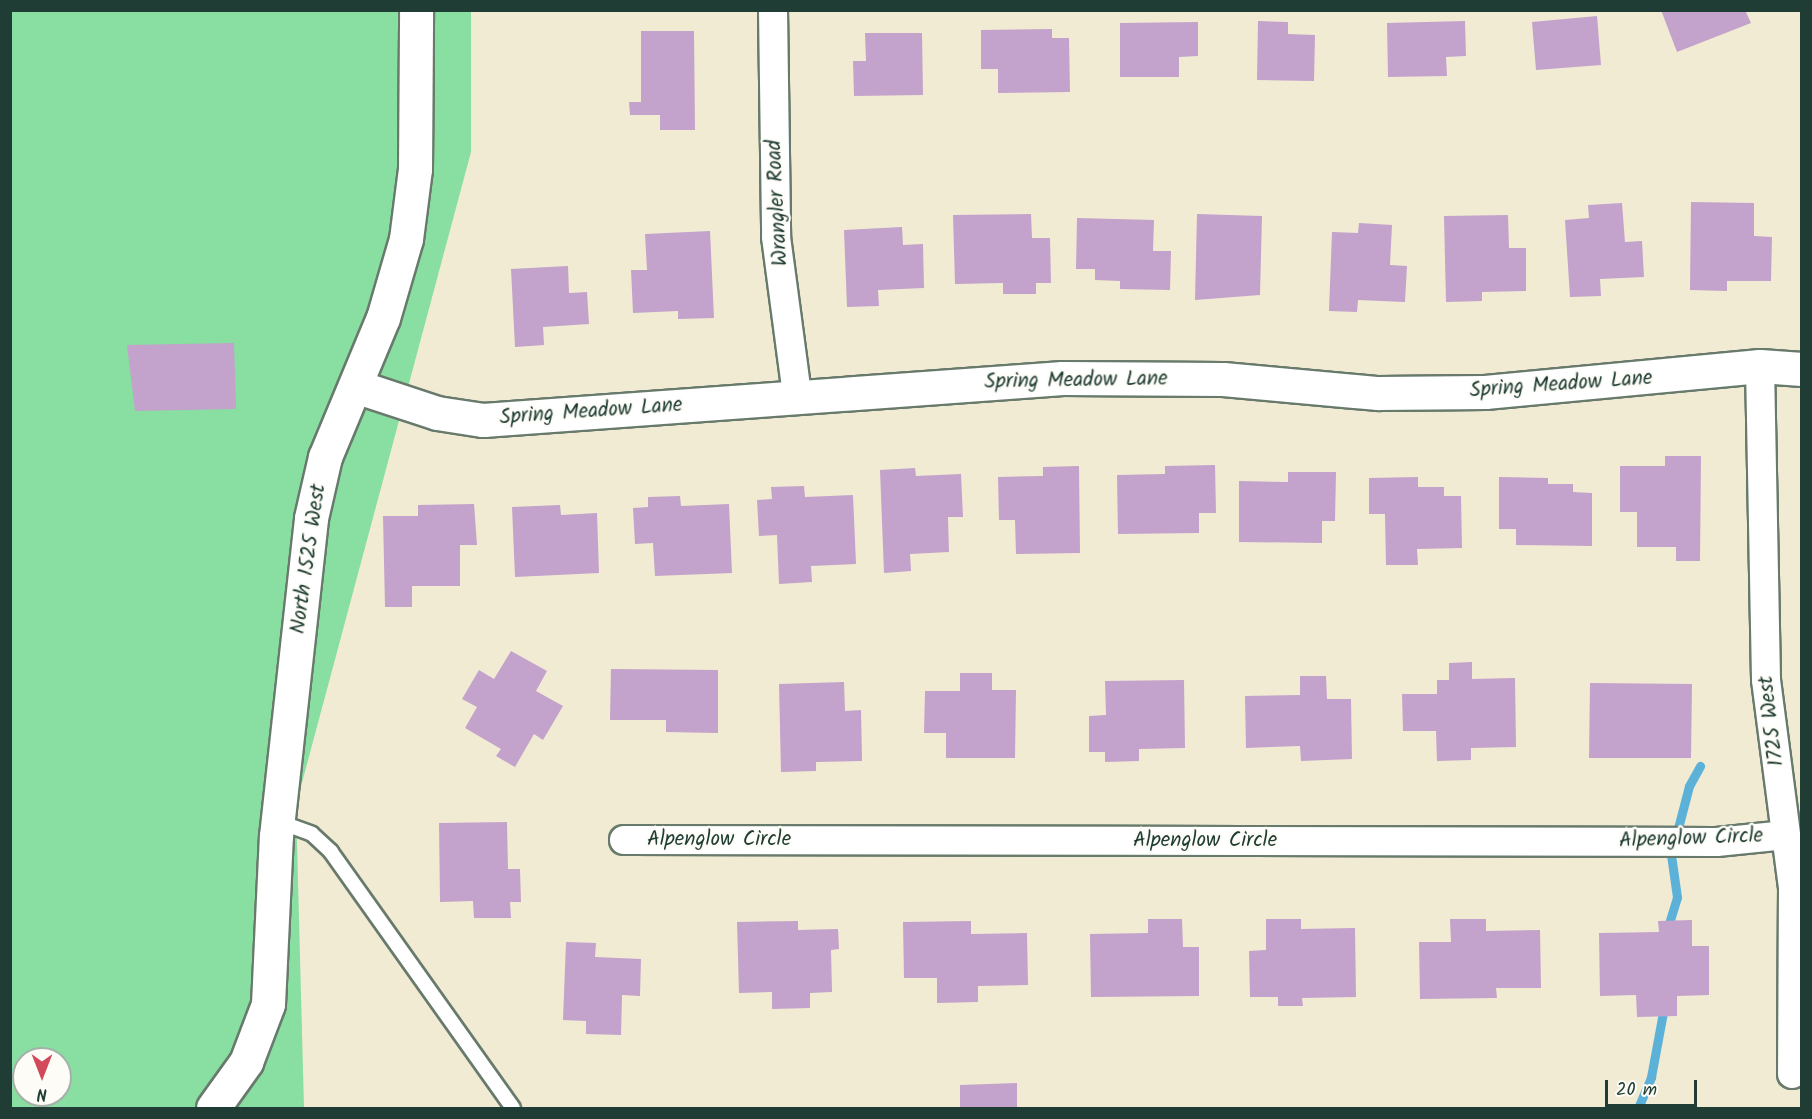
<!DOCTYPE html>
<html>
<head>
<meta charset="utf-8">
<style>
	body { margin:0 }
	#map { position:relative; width:1812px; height:1119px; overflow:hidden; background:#f1ebd3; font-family:Kalam,sans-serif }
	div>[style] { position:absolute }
	.green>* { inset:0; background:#89dea1 }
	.stream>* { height:9px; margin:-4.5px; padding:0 4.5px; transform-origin:4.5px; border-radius:4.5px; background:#5cb1d9 }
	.building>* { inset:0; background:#c3a2cb }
	.roads { filter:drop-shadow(2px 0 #687a6c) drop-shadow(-2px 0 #687a6c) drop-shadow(0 2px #687a6c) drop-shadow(0 -2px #687a6c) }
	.service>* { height:14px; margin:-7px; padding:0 7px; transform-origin:7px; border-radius:7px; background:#fff }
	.minor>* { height:28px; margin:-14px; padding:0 14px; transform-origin:14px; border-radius:14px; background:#fff }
	.tertiary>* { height:33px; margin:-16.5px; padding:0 16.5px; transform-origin:16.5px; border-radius:16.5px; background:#fff }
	span { translate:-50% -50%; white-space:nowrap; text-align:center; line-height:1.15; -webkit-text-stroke:4.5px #fdfcf7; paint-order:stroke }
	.street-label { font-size:21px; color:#1f3d34 }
	.frame { position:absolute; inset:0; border:12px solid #1f3d34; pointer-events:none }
	.north { position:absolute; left:12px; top:1047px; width:60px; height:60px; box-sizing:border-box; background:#fdfcf7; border:2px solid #a4b0a9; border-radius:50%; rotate:180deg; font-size:16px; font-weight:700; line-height:24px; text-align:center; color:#1f3d34 }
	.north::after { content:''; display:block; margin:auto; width:21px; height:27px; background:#d1495b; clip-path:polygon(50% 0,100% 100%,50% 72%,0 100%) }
	.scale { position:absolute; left:1605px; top:1080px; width:92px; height:27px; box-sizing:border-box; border:3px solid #1f3d34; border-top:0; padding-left:8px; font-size:18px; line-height:21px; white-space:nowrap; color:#1f3d34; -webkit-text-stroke:4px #fdfcf7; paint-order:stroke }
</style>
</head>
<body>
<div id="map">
	<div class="green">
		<div style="clip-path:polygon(evenodd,10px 11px,471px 11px,471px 152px,296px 805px,304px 1108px,11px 1108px,10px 11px,24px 1059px,60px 1059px,60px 1095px,24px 1095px,24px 1059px)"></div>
	</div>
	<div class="stream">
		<div style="left:1667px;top:930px;width:34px;rotate:-73deg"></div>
		<div style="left:1677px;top:897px;width:42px;rotate:-98.1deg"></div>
		<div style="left:1671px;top:855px;width:71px;rotate:-75.4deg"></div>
		<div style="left:1689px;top:786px;width:23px;rotate:-61deg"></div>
		<div style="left:1638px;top:1108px;width:34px;rotate:-67deg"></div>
		<div style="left:1651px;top:1077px;width:71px;rotate:-79.5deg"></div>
	</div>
	<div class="building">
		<div style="clip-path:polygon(1661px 10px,1745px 10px,1751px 23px,1677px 52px)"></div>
		<div style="clip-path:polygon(1597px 16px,1601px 65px,1536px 70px,1532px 22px)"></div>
		<div style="clip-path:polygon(1258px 21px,1288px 22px,1288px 34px,1315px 35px,1314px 81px,1257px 80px)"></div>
		<div style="clip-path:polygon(1465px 21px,1466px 56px,1446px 57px,1447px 76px,1388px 77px,1387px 23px)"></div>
		<div style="clip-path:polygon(1198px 22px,1198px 56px,1179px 57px,1179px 77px,1120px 77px,1120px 23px)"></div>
		<div style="clip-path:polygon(1052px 29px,1052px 38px,1069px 38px,1070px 92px,998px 93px,998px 69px,981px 69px,981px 30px)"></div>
		<div style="clip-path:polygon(641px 31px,694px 31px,695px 130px,660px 130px,660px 115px,630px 115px,629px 102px,641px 102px)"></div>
		<div style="clip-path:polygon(865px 33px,922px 33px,923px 95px,854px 96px,853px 61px,866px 61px)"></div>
		<div style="clip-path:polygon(1691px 202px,1754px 203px,1754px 236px,1772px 237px,1771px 281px,1727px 281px,1727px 291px,1690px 290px)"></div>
		<div style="clip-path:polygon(1622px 203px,1625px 242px,1642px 241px,1644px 277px,1600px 279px,1601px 296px,1570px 297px,1565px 220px,1589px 218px,1588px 205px)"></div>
		<div style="clip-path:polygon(1031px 214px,1032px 238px,1050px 238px,1051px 283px,1036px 283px,1036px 294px,1003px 294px,1003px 283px,955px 284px,953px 215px)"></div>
		<div style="clip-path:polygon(1197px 214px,1262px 216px,1260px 295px,1195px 300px)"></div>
		<div style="clip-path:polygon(1508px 215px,1509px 248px,1526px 248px,1526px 291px,1482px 292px,1482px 301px,1446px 302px,1444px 216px)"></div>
		<div style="clip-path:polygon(1077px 218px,1154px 220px,1153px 251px,1171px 251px,1170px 290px,1120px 289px,1120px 281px,1095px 280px,1095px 269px,1076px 269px)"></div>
		<div style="clip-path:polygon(1359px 223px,1392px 225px,1390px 265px,1407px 266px,1405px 302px,1358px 300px,1357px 312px,1329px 311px,1332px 232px,1358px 233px)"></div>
		<div style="clip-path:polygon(902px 227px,903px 245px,923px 244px,924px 288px,878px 290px,879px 306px,847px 307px,844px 230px)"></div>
		<div style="clip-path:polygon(710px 231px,714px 318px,678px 319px,678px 311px,633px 313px,631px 270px,647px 270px,645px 234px)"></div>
		<div style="clip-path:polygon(568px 266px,569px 293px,587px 292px,589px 324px,543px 327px,544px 345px,515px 347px,511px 269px)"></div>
		<div style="clip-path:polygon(234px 343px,236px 409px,135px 411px,127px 345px)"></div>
		<div style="clip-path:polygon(1665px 456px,1701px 456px,1700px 561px,1676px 561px,1676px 547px,1637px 547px,1637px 512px,1620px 512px,1620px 466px,1665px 466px)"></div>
		<div style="clip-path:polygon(1215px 465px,1216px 513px,1199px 513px,1199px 533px,1118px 534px,1117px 475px,1165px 474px,1165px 466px)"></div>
		<div style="clip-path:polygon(1079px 466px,1080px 553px,1016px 554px,1015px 520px,999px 520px,998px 477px,1043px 476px,1043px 467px)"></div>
		<div style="clip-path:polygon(915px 468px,916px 476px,961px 474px,963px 517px,948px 517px,949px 552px,910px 554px,911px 571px,884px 573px,880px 470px)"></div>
		<div style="clip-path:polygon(1288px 472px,1336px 472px,1335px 521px,1322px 521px,1322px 543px,1239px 542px,1239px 481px,1288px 482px)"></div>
		<div style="clip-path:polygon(1418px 477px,1418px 487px,1444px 487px,1444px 496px,1461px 496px,1462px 548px,1417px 549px,1418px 565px,1386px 565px,1385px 514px,1369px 514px,1369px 478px)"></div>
		<div style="clip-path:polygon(1499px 477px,1548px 478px,1548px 484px,1573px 484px,1573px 492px,1592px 493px,1592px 546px,1516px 545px,1516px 529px,1499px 529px)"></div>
		<div style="clip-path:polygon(804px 486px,805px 497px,853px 495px,856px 564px,811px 566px,812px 582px,779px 584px,777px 535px,759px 536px,757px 500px,772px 499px,771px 487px)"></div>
		<div style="clip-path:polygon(680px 496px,681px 506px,729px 504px,732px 573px,655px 576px,653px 543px,635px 544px,633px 508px,648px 507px,648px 497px)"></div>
		<div style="clip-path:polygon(474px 504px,477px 545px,460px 545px,460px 586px,412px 586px,412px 607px,385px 607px,383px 516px,418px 516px,418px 505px)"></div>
		<div style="clip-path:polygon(560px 505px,561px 515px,597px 513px,599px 573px,515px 577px,512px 507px)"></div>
		<div style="clip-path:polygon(511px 651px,547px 671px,536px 691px,563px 706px,543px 740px,534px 734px,515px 767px,496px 756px,501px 749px,465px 728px,477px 707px,462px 699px,479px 670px,494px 679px)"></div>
		<div style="clip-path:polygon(1472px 662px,1472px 679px,1515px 678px,1516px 747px,1471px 748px,1471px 760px,1437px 761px,1436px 731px,1403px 731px,1402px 694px,1437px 694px,1437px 680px,1449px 680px,1449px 663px)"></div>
		<div style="clip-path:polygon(611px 669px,718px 670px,718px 733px,666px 732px,666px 720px,610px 720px)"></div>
		<div style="clip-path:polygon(960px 673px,992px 673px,992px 690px,1016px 690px,1015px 758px,946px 758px,946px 733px,924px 733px,925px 691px,960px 691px)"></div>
		<div style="clip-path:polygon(1300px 676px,1326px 676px,1327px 699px,1351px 699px,1352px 759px,1301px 761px,1300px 746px,1246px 748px,1245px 696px,1300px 695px)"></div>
		<div style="clip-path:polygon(1184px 680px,1185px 748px,1139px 749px,1139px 761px,1105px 762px,1105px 752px,1089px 752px,1089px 716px,1106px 715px,1105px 681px)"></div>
		<div style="clip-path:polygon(844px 682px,845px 711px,861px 710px,862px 761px,816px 762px,816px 771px,781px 772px,779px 684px)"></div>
		<div style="clip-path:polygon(1590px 683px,1692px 684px,1691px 758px,1589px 758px)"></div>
		<div style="clip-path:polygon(507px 822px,508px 869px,520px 869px,521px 902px,510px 902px,511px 918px,474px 918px,473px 901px,440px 902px,439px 823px)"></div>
		<div style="clip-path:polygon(1148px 919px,1182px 919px,1183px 947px,1199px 947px,1199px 996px,1091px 997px,1090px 934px,1148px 933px)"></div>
		<div style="clip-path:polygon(1266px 919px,1301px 919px,1301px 929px,1355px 928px,1356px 997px,1302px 998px,1303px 1006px,1278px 1006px,1278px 997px,1250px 997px,1249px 951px,1266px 950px)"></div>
		<div style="clip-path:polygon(1450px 919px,1486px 919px,1486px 931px,1540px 930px,1541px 988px,1496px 988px,1497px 998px,1420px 999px,1419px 942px,1451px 942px)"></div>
		<div style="clip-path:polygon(1692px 920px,1692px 946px,1709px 946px,1709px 995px,1677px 996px,1677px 1016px,1637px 1017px,1636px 995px,1600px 996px,1599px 933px,1659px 932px,1658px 921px)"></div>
		<div style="clip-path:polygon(798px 921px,798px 930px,838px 929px,839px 949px,831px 950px,832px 992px,810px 993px,810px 1008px,772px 1009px,772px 992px,739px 993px,737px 922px)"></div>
		<div style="clip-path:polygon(971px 921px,971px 934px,1027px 933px,1028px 985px,978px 986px,978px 1002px,937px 1003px,937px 978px,904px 978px,903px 922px)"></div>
		<div style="clip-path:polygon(566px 942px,596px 943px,595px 957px,641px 959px,640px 996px,622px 995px,621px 1035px,586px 1034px,586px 1021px,563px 1020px)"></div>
		<div style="clip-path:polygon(1017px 1083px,1017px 1108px,960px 1108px,960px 1085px)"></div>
	</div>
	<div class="roads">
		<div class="service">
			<div style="left:277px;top:821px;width:37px;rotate:20deg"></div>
			<div style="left:312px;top:834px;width:26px;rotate:43deg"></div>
			<div style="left:331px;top:852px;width:314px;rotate:54.6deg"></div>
		</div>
		<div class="minor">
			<div style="left:773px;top:10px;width:227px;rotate:89.2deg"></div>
			<div style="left:776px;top:237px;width:159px;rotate:82.4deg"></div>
			<div style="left:1760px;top:366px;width:314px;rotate:88.9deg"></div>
			<div style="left:1766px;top:680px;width:209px;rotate:82.6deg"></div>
			<div style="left:1793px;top:887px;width:187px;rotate:90.3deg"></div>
			<div style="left:624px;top:840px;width:1093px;rotate:0.1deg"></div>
			<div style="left:1717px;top:842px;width:69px;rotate:-5.8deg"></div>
		</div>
		<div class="tertiary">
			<div style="left:355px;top:386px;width:86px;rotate:18.2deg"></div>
			<div style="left:437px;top:413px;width:47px;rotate:8.7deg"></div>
			<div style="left:483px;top:420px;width:581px;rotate:-4.15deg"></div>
			<div style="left:1062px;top:378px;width:161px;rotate:0.4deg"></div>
			<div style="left:1223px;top:379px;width:156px;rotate:5.2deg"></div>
			<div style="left:1378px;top:393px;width:107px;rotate:-0.5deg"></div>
			<div style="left:1485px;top:392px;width:276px;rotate:-5.4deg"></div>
			<div style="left:1760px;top:366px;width:42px;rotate:4.1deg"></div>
			<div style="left:213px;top:1108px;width:57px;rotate:-54.3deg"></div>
			<div style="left:246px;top:1062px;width:62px;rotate:-69.2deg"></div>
			<div style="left:268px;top:1004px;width:168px;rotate:-87.3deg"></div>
			<div style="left:276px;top:836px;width:320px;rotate:-83.7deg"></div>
			<div style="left:311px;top:518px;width:63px;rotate:-77.1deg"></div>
			<div style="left:325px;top:457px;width:151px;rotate:-67.4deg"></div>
			<div style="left:383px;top:318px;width:82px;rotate:-73.8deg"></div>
			<div style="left:406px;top:239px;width:71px;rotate:-82.7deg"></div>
			<div style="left:415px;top:169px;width:159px;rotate:-89.6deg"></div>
		</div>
	</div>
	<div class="street-label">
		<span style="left:778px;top:203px;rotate:-93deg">Wrangler Road</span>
		<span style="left:1076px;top:381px;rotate:-1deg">Spring Meadow Lane</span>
		<span style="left:1561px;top:385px;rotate:-4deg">Spring Meadow Lane</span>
		<span style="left:591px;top:412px;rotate:-4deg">Spring Meadow Lane</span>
		<span style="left:309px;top:559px;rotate:-82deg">North 1525 West</span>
		<span style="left:1772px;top:721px;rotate:-97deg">1725 West</span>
		<span style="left:1691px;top:839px;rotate:-2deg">Alpenglow Circle</span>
		<span style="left:719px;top:840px">Alpenglow Circle</span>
		<span style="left:1205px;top:841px">Alpenglow Circle</span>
	</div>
	<div class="frame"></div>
	<div class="north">N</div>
	<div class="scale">20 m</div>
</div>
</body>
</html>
